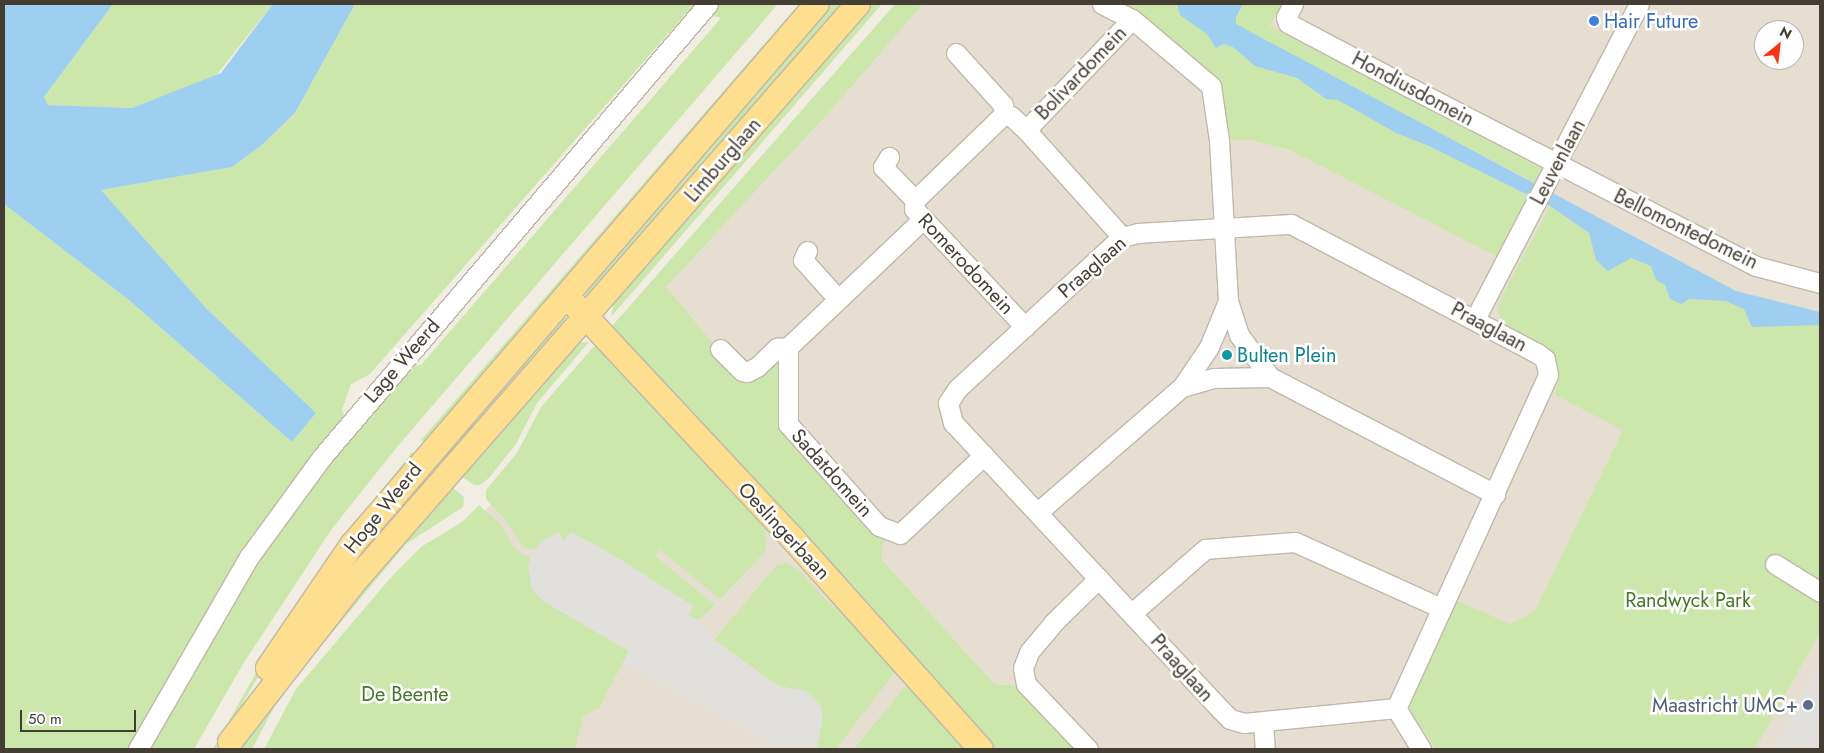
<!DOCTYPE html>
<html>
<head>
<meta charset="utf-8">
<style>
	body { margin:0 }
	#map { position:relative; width:1824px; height:753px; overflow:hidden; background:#f2ede3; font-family:Jost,sans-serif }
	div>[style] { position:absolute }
	.residential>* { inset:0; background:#e6dfd1 }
	.green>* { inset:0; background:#cce7ab }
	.parking>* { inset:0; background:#e2e0dc }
	.water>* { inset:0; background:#9ecef0 }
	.roads { filter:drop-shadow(1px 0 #c0b8a9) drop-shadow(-1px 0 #c0b8a9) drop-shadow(0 1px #c0b8a9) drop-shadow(0 -1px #c0b8a9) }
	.minor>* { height:19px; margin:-9.5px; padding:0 9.5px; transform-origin:9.5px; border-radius:9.5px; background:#fff }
	.major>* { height:24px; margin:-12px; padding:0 12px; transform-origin:12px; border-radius:12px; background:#fedf90 }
	.dots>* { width:14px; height:14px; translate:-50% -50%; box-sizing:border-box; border:2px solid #fff; border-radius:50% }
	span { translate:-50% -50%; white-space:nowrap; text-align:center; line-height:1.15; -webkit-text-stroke:5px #fff; paint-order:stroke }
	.shop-label { font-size:20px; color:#366cbe }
	.left { translate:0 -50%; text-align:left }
	.street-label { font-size:20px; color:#443d34 }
	.culture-label { font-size:20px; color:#0d838f }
	.park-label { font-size:20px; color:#457527 }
	.service-label { font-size:20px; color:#4e5e75 }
	.right { translate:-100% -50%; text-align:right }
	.frame { position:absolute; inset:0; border:5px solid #443d34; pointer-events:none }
	.north { position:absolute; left:1754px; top:20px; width:50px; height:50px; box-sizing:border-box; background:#fff; border:1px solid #b4b1ae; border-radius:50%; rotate:29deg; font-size:14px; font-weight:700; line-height:20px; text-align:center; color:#443d34 }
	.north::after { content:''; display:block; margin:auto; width:18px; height:22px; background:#fa3512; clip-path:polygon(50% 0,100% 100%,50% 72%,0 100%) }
	.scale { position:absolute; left:20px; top:710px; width:116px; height:22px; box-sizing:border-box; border:2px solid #443d34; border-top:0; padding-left:6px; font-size:15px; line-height:18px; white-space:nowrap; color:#443d34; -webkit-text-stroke:4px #fff; paint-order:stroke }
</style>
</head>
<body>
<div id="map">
	<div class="residential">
		<div style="clip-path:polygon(evenodd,918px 4px,1820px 4px,1820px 749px,289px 749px,464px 533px,548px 443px,600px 360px,918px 4px,1764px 30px,1794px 30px,1794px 60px,1764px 60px,1764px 30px)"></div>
	</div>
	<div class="green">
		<div style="clip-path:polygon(113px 4px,273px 4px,214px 78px,132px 108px,48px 105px,44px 97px)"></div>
		<div style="clip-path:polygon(evenodd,355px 4px,778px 4px,397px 447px,331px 530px,243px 664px,194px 749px,4px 749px,4px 204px,129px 300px,292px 442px,316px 413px,207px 309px,101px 190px,232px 167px,263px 144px,295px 113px,355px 4px,689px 10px,721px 18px,421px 365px,404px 366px,335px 429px,344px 415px,342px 410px,351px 384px,370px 374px,689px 10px)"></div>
		<div style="clip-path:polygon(799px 4px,811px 4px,428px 447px,421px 440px)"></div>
		<div style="clip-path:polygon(823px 4px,848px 4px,585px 299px,586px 291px)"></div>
		<div style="clip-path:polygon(869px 4px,882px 4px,611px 317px,614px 301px)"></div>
		<div style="clip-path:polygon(895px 4px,923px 4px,831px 110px,666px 287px,745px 382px,772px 358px,781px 358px,781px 401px,885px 534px,881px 559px,995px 685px,1024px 685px,1084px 749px,991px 749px,799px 528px,614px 331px,613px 325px)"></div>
		<div style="clip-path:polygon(1115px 4px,1177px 4px,1180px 15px,1207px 34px,1216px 48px,1223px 44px,1233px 47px,1236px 17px,1243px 4px,1282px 4px,1270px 26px,1542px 169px,1535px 183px,1260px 38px,1286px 74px,1308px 84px,1319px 95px,1338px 100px,1396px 133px,1429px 146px,1529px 196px,1496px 256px,1290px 150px,1251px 140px,1226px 140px,1220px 86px,1130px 9px)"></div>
		<div style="clip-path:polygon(1550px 206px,1589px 233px,1592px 243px,1652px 266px,1656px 280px,1665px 285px,1670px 299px,1726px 301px,1795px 324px,1820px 325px,1820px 632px,1755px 749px,1435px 749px,1410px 709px,1412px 694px,1456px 600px,1510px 624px,1534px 612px,1623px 430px,1555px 395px,1558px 379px,1554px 356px,1503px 322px,1498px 312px,1500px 300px)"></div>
		<div style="clip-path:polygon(563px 318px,571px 319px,447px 465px,434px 453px,554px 321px)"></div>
		<div style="clip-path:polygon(589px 342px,537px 403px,516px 444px,489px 478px,480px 485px,474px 485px,455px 472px,576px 343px)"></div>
		<div style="clip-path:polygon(596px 344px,614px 359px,765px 529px,766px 551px,720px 599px,660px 550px,655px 556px,715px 605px,698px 620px,687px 615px,693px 606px,620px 559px,570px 532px,564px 541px,542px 541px,534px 550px,524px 548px,504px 518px,486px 499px,486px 490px,517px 453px,541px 407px)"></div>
		<div style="clip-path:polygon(412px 452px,417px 457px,278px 643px,216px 749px,213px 749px,274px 641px,343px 541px)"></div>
		<div style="clip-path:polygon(446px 482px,464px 497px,463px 507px,406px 544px,281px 694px,252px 749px,238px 749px)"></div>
		<div style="clip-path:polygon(479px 505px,500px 524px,515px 549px,530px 558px,528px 568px,543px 601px,629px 651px,599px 708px,583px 716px,575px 749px,264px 749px,296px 689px,393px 575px,421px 547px,462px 522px)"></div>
		<div style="clip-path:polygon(787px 563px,799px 570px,827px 601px,859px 625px,897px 669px,836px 749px,816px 749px,820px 735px,787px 687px,780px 687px,714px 640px,776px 566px)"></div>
		<div style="clip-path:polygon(909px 682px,966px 749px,854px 749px)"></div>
	</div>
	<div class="parking">
		<div style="clip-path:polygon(559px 532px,564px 541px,570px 532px,594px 544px,693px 606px,688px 615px,698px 620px,714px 640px,780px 687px,805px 690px,821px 706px,823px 720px,816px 749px,779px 749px,623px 663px,629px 651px,543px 601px,532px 589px,528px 567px,534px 550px,542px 541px)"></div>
		<div style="clip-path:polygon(1820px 661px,1820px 749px,1773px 749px)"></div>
	</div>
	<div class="water">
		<div style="clip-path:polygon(4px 4px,113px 4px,44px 97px,48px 105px,132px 108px,221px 73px,273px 4px,355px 4px,295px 113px,263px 144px,232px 167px,101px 190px,207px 309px,316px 413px,292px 442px,129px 300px,4px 204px)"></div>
		<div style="clip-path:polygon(1177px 4px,1243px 4px,1236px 17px,1236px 24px,1260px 37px,1736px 291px,1820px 312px,1820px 325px,1752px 327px,1744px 309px,1726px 301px,1689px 299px,1682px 304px,1670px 299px,1665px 285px,1656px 280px,1651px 266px,1631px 258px,1608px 271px,1596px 260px,1589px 233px,1550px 206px,1429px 146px,1396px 133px,1338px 100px,1326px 99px,1297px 78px,1255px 66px,1233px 47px,1223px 44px,1216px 48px,1207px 34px,1180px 15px)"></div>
	</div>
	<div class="roads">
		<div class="minor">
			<div style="left:1102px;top:4px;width:34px;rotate:27deg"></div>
			<div style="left:1293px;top:4px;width:15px;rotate:118deg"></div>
			<div style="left:1286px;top:17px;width:6px;rotate:72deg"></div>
			<div style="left:1288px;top:23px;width:137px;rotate:27.9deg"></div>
			<div style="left:1409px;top:87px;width:390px;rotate:27.3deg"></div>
			<div style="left:1756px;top:266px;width:66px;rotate:14.9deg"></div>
			<div style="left:956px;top:53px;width:70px;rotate:47.9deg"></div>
			<div style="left:1003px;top:105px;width:9px;rotate:84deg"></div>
			<div style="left:1026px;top:130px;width:153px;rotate:-46.3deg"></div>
			<div style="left:1132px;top:19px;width:104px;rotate:40.3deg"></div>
			<div style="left:1211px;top:86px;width:55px;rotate:81.6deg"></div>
			<div style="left:1219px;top:140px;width:161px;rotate:86.8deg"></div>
			<div style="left:1228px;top:301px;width:36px;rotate:72deg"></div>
			<div style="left:1239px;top:335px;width:52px;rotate:53.6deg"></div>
			<div style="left:889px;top:157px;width:12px;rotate:121deg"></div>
			<div style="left:883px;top:167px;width:46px;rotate:45.9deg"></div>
			<div style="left:923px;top:219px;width:186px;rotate:136.5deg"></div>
			<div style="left:788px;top:347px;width:77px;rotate:90deg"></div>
			<div style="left:788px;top:424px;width:137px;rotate:48.3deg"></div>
			<div style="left:879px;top:526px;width:22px;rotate:21deg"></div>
			<div style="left:900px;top:534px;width:115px;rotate:-43.2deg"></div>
			<div style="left:1291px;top:224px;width:278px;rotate:27.7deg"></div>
			<div style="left:1537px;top:353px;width:10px;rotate:37deg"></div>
			<div style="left:1545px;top:359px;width:16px;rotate:79deg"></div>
			<div style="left:1548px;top:375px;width:366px;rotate:114.5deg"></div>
			<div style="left:1396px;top:708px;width:153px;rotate:174.4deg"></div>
			<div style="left:1244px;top:723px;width:15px;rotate:-164deg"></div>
			<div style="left:1230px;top:719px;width:13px;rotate:-135deg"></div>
			<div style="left:1221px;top:710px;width:393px;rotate:-133deg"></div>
			<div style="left:953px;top:423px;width:21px;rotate:-104deg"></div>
			<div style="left:948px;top:403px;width:17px;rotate:-57deg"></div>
			<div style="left:957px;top:389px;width:224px;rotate:-42.7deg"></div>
			<div style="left:1122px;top:237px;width:16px;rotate:-14deg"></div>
			<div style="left:1138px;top:233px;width:153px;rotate:-3.4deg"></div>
			<div style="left:807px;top:251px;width:10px;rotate:114deg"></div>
			<div style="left:803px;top:260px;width:52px;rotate:48.1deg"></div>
			<div style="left:1475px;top:319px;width:355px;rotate:-62.5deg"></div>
			<div style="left:1025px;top:327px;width:162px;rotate:-133.2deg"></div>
			<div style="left:914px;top:209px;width:9px;rotate:-84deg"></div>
			<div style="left:915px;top:200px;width:124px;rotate:-44deg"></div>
			<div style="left:1004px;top:114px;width:7px;rotate:16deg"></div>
			<div style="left:1011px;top:116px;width:21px;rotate:43deg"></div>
			<div style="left:1026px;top:130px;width:144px;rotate:48.1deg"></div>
			<div style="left:720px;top:349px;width:31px;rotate:45deg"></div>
			<div style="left:742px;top:371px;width:5px;rotate:11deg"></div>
			<div style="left:747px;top:372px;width:11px;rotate:-27deg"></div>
			<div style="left:757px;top:367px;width:28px;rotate:-44deg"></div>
			<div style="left:777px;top:348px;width:11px;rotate:-5deg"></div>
			<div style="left:1182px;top:387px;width:33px;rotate:-16deg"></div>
			<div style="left:1214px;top:378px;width:56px;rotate:-1deg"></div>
			<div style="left:1270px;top:377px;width:254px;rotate:27.5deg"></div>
			<div style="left:1038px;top:512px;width:191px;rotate:-41deg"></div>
			<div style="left:1182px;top:387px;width:48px;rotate:-56deg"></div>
			<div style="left:1209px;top:347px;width:50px;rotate:-67.6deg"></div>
			<div style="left:1775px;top:564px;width:53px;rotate:31.9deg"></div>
			<div style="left:1132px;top:613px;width:97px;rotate:-41.2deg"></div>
			<div style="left:1205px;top:549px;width:90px;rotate:-4.4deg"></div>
			<div style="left:1295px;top:542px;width:160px;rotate:24.3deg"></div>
			<div style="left:1396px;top:708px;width:48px;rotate:58.6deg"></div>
			<div style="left:1263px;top:723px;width:26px;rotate:86deg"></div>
			<div style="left:138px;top:749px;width:222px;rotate:-60deg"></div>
			<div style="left:249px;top:557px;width:124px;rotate:-53.9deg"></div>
			<div style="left:322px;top:457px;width:595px;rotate:-49.57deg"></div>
			<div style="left:1088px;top:749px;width:90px;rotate:-133.6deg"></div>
			<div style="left:1026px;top:684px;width:16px;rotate:-101deg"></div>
			<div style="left:1023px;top:668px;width:17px;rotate:-69deg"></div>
			<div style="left:1029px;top:652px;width:38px;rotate:-50deg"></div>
			<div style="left:1053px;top:623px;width:64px;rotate:-44.4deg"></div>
		</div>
		<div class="major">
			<div style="left:574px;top:304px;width:321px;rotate:47deg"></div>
			<div style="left:793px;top:539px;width:282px;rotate:48.2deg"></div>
			<div style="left:268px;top:668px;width:149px;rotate:-55.7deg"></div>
			<div style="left:352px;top:545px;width:713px;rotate:-49.32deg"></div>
			<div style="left:230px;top:742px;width:202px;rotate:-52.2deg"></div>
			<div style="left:354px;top:582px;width:767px;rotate:-48.91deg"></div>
		</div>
	</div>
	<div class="dots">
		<div style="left:1594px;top:21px;background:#3f7fe0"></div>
		<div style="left:1227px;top:355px;background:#0f9aa8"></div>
		<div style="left:1808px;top:705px;background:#5c6f8a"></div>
	</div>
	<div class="shop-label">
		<span class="left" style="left:1604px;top:21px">Hair Future</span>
	</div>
	<div class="street-label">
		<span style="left:1081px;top:73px;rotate:-46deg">Bolivardomein</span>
		<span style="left:1413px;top:89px;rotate:28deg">Hondiusdomein</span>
		<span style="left:723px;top:160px;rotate:-49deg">Limburglaan</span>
		<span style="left:1558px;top:162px;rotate:-62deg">Leuvenlaan</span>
		<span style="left:1686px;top:229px;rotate:26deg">Bellomontedomein</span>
		<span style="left:966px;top:264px;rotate:47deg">Romerodomein</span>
		<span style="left:1092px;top:267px;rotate:-41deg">Praaglaan</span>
		<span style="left:1489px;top:327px;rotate:28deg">Praaglaan</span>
		<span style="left:402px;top:361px;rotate:-49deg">Lage Weerd</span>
		<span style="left:832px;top:473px;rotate:48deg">Sadatdomein</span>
		<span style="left:383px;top:508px;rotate:-51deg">Hoge Weerd</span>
		<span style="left:784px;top:531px;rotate:47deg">Oeslingerbaan</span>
		<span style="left:1182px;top:668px;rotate:48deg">Praaglaan</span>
	</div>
	<div class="culture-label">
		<span class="left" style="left:1237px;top:355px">Bulten Plein</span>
	</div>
	<div class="park-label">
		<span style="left:1688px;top:600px">Randwyck Park</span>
		<span style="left:405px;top:694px">De Beente</span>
	</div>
	<div class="service-label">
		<span class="right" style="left:1798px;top:705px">Maastricht UMC+</span>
	</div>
	<div class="frame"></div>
	<div class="north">N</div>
	<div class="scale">50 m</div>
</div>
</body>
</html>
